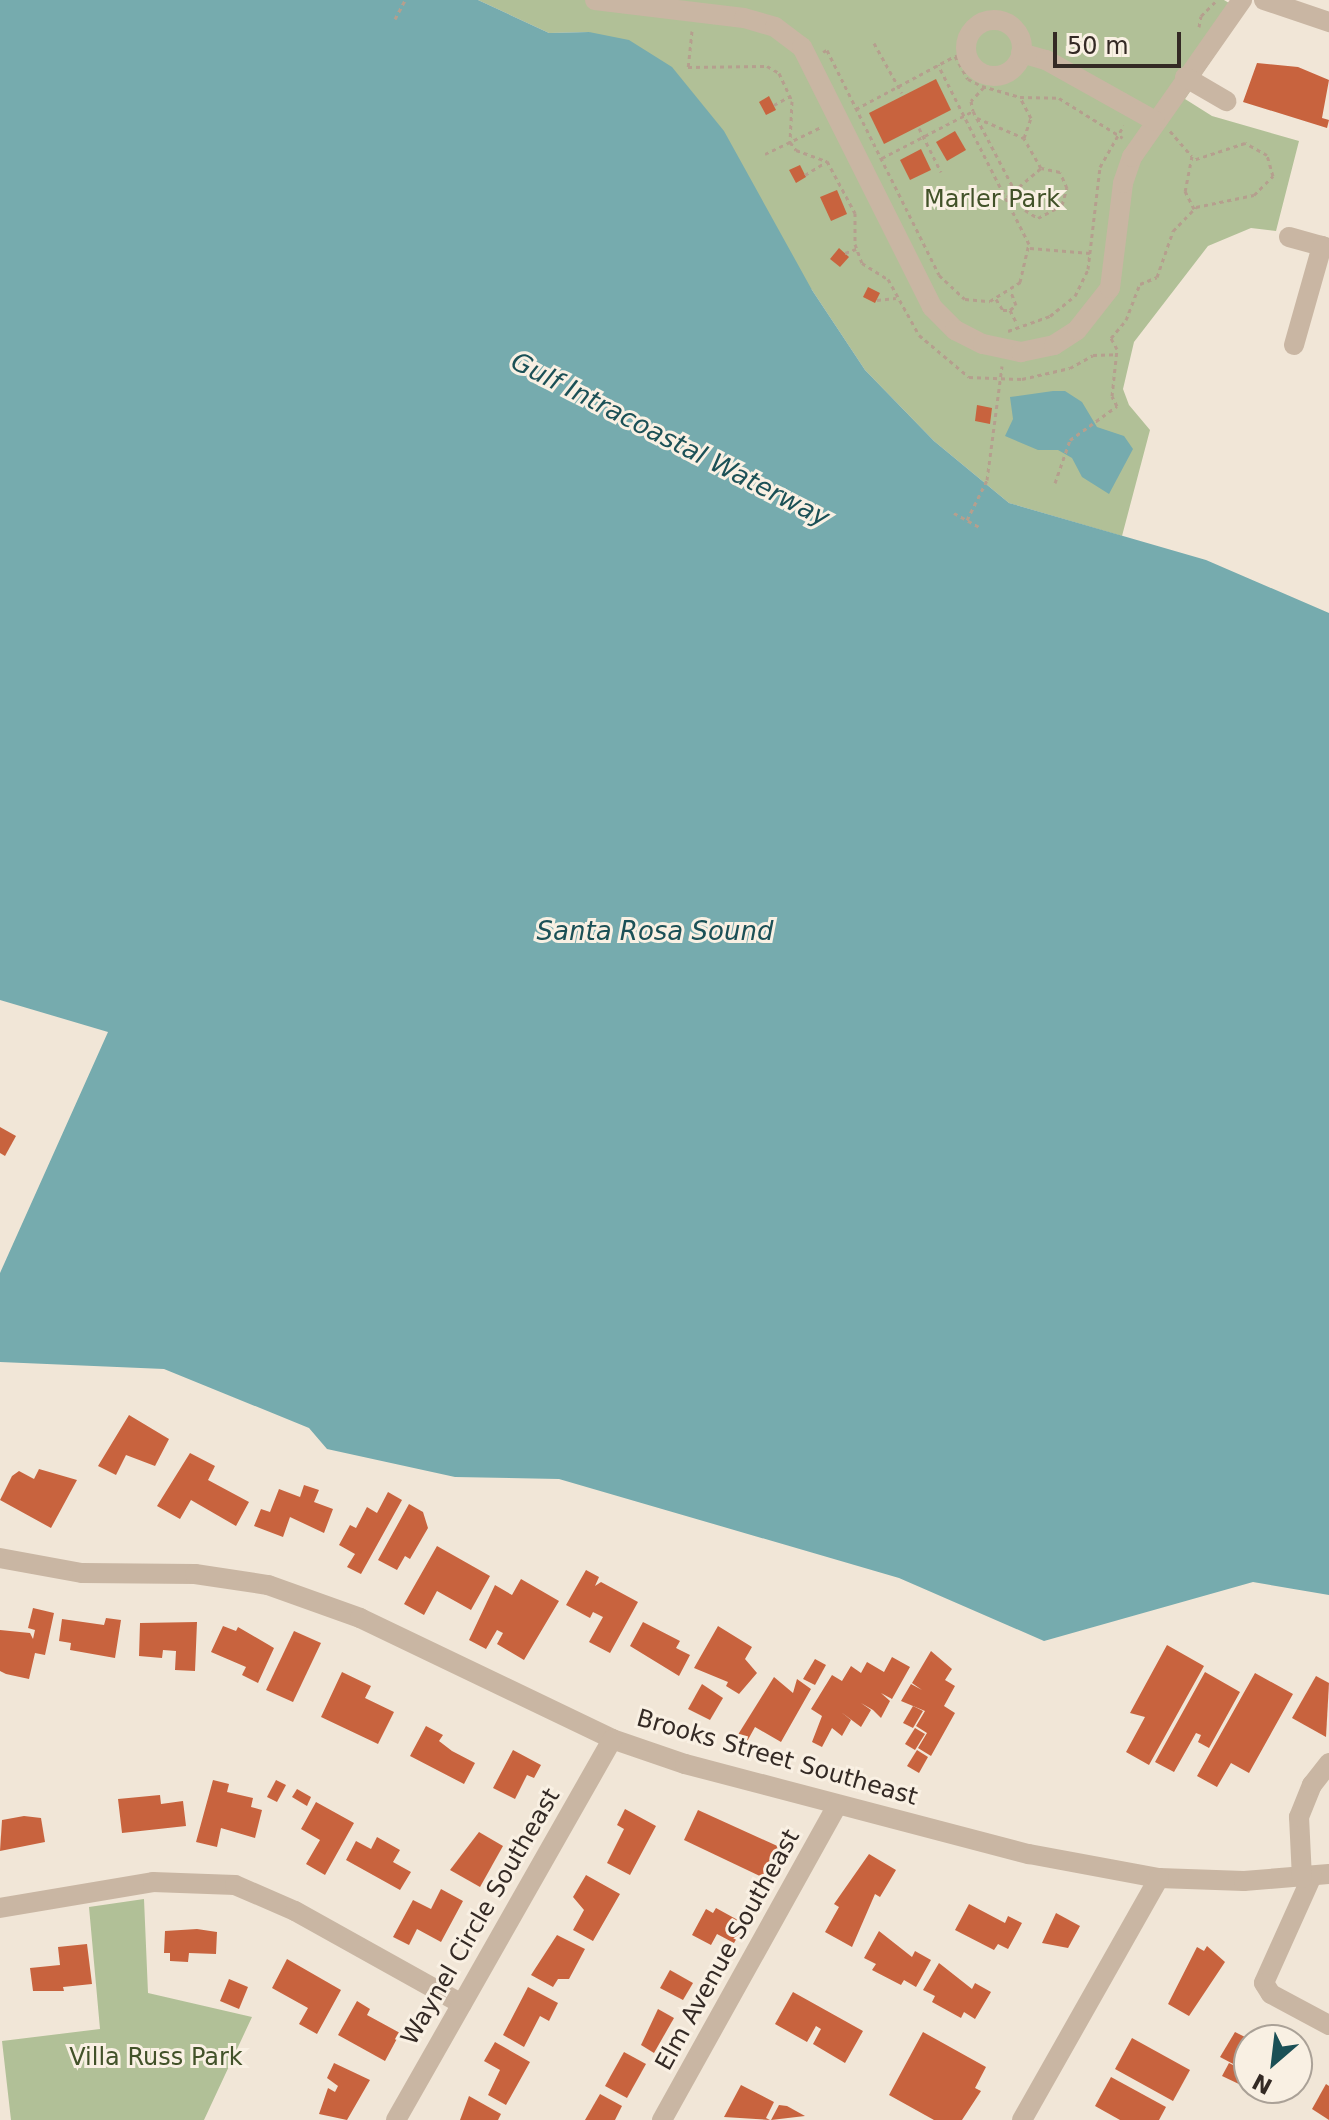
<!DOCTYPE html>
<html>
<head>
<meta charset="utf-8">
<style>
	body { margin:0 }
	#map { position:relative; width:1329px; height:2120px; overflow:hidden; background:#f1e6d7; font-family:"DejaVu Sans",sans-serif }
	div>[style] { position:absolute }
	.green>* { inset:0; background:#b1c097 }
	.water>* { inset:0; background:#76abae }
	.building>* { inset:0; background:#c8633e }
	.path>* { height:3px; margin-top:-1.5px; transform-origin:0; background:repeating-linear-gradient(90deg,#b59f8e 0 4px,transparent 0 8px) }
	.minor>* { height:20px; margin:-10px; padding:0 10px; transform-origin:10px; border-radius:10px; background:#c9b6a3 }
	.minor>.ring { margin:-10px; padding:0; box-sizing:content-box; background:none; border:20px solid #c9b6a3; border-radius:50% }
	span { translate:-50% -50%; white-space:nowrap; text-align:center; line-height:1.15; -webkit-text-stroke:6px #f9f0e3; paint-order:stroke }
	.park-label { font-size:24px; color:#425229 }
	.street-label { font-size:24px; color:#342a25 }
	.water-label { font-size:26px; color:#1b5056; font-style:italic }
	.north { position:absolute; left:1233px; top:2024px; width:80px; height:80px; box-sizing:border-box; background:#f9f0e3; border:2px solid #aaa197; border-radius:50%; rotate:208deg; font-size:22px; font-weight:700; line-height:32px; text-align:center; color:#342a25 }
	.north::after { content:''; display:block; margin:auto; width:28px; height:36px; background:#1b5056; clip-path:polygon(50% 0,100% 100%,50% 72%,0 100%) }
	.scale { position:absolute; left:1053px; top:32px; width:128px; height:36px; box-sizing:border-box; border:4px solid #342a25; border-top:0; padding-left:10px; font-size:24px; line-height:28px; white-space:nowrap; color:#342a25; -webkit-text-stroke:6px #f9f0e3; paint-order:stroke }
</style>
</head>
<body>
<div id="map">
	<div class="green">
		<div style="clip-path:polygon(478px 0,1224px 0,1244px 12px,1185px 99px,1212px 116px,1299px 141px,1276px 231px,1251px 228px,1208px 246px,1134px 342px,1123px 389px,1129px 405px,1150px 430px,1122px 536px,1009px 503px,934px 441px,865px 370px,812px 290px,589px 32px,549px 33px)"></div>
		<div style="clip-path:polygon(144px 1899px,148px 1993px,252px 2017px,204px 2120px,11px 2120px,2px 2041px,100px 2029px,89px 1907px)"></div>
	</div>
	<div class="water">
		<div style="clip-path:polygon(0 0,478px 0,549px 33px,589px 32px,629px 40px,672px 67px,724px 131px,812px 290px,865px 370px,934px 441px,1009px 503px,1206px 560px,1329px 613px,1329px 1595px,1253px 1582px,1044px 1641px,899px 1578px,559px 1479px,455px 1477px,327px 1449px,309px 1428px,164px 1369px,0 1362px,0 1273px,108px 1032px,0 1000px)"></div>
		<div style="clip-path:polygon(1053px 391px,1065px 391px,1082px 402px,1097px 427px,1124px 436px,1133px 449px,1109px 494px,1082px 477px,1072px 458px,1058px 450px,1038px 450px,1005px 436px,1013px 419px,1010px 397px)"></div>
	</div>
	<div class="building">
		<div style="clip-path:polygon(1257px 63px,1298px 67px,1329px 80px,1322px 118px,1329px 120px,1327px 128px,1243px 102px)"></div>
		<div style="clip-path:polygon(936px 79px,951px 110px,884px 144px,869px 113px)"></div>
		<div style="clip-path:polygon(769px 96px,776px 110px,766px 115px,759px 102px)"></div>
		<div style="clip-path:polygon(955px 131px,966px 150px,947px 161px,936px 142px)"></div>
		<div style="clip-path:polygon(921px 149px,931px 170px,910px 180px,900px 160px)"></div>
		<div style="clip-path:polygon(800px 165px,806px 177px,796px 183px,789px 170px)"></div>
		<div style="clip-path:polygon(837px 190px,847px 214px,831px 221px,820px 197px)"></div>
		<div style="clip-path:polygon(839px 248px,849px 257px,840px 267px,830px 259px)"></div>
		<div style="clip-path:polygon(868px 287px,880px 293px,875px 303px,863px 297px)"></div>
		<div style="clip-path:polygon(977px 405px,992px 408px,990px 424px,975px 421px)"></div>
		<div style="clip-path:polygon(0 1127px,16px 1136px,5px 1156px,0 1153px)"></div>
		<div style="clip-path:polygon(129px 1415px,169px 1439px,155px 1466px,126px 1455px,116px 1475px,98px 1466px)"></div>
		<div style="clip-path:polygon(190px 1453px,215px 1466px,208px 1480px,249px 1502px,236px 1526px,191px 1500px,180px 1519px,157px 1506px)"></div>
		<div style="clip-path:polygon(39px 1469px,77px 1480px,51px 1528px,0 1500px,12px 1476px,19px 1471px,34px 1479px)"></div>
		<div style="clip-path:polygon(304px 1485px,319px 1490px,314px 1502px,333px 1509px,324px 1533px,290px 1517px,283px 1537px,254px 1526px,261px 1509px,270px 1512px,279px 1489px,300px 1497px)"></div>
		<div style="clip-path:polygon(388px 1492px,402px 1500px,361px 1574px,347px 1567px,355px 1554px,339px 1545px,350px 1525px,356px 1528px,367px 1507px,377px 1513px)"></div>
		<div style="clip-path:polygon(409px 1504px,423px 1512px,428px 1528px,410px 1559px,405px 1556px,397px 1570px,378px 1560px)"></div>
		<div style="clip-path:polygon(437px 1546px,490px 1576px,471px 1610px,437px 1591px,424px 1615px,404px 1604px)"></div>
		<div style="clip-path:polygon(586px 1570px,599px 1577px,595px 1586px,601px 1582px,638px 1602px,610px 1653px,589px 1642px,603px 1617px,593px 1612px,590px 1618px,566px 1605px)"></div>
		<div style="clip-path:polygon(521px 1579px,559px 1601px,524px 1660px,497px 1644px,503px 1633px,497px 1630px,486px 1649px,469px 1640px,495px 1585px,512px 1595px)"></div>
		<div style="clip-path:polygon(33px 1608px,54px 1613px,45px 1655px,35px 1653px,29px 1679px,6px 1674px,0 1671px,0 1630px,30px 1633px,33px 1639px,35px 1630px,28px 1628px)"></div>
		<div style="clip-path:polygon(106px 1618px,121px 1620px,115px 1658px,70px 1650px,71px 1643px,59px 1641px,62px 1619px,104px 1625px)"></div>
		<div style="clip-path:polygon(197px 1622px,195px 1671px,175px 1670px,176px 1651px,163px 1650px,162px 1658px,139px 1656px,140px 1623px)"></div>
		<div style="clip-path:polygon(643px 1622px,680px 1641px,676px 1648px,690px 1655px,679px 1676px,630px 1646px)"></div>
		<div style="clip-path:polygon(223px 1626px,236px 1631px,238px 1627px,274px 1648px,258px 1683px,242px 1675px,246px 1667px,211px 1652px)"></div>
		<div style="clip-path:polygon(718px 1626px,752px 1647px,745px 1659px,757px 1673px,739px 1694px,726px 1686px,728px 1682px,694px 1668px)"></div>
		<div style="clip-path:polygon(294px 1631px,321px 1643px,293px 1702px,266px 1690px)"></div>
		<div style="clip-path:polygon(1167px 1645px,1204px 1666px,1149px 1765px,1126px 1752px,1145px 1717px,1130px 1713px)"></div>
		<div style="clip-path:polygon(931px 1651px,952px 1669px,945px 1680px,955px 1686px,944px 1706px,955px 1713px,931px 1756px,918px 1748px,927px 1733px,916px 1726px,925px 1711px,901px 1701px,911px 1684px,922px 1690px,912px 1683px)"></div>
		<div style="clip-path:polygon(892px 1657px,910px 1667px,892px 1699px,881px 1693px,890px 1701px,881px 1718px,873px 1710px,861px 1703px,871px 1710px,861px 1727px,841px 1712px,851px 1720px,842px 1736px,832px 1728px,822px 1747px,812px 1742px,822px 1716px,811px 1709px,832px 1675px,842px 1681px,851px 1666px,861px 1673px,867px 1662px,884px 1672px)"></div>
		<div style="clip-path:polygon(815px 1659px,826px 1665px,815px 1685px,803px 1679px)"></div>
		<div style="clip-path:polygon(342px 1672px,371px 1686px,365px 1698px,394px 1712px,378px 1744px,321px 1717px)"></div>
		<div style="clip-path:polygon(1205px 1672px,1240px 1692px,1209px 1748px,1198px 1742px,1201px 1735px,1196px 1733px,1174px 1772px,1155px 1762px)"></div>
		<div style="clip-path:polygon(1255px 1673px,1293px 1694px,1249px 1773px,1231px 1763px,1217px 1787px,1197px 1776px)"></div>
		<div style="clip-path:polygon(1316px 1676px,1329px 1683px,1326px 1737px,1292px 1718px)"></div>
		<div style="clip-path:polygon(774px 1677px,793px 1693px,797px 1679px,811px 1689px,781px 1742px,755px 1727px,744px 1747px,734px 1741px)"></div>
		<div style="clip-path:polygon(702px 1684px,723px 1698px,710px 1720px,688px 1709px)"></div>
		<div style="clip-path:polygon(913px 1706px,923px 1711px,913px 1728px,903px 1723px)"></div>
		<div style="clip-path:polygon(426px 1726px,443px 1735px,439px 1741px,452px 1751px,475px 1763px,464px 1784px,410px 1756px)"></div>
		<div style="clip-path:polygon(915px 1728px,925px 1734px,915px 1750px,905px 1744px)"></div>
		<div style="clip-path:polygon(513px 1750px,541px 1765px,534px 1778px,527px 1775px,515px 1799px,493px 1788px)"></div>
		<div style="clip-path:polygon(917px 1750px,928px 1757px,919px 1773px,907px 1766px)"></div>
		<div style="clip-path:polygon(213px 1780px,229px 1784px,227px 1792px,253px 1798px,251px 1807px,262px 1810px,255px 1838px,221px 1828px,217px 1847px,196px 1842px)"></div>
		<div style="clip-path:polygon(276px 1780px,286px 1785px,277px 1802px,267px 1797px)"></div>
		<div style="clip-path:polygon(297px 1789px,311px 1797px,307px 1806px,292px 1797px)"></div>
		<div style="clip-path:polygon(160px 1795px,161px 1804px,183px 1801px,186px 1826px,122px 1833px,118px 1799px)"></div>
		<div style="clip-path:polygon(316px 1802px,354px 1823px,325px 1875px,306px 1864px,320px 1840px,301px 1829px)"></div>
		<div style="clip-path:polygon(625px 1809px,656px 1826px,630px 1875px,607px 1863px,624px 1829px,617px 1825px)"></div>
		<div style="clip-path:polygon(698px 1810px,784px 1849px,768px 1880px,684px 1840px)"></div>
		<div style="clip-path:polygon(24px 1816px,41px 1818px,45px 1842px,0 1851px,2px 1820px)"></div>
		<div style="clip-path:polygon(479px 1832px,503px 1846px,480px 1887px,450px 1870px)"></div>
		<div style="clip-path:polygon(377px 1837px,400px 1850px,393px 1862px,411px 1872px,400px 1890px,346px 1860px,356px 1841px,371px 1849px)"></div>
		<div style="clip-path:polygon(869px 1854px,896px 1870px,880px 1897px,875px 1894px,852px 1947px,825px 1932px,839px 1907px,834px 1904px)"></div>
		<div style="clip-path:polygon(586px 1875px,620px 1894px,593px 1941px,573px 1930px,584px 1910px,573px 1897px)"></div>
		<div style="clip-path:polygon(441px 1889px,463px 1901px,441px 1942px,417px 1929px,409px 1945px,393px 1937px,413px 1900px,431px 1909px)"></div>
		<div style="clip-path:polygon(969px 1904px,1005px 1923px,1008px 1916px,1022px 1923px,1008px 1949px,998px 1944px,994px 1950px,955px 1930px)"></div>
		<div style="clip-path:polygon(716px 1908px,745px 1924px,734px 1943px,717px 1934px,711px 1945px,692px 1935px,706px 1909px,713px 1913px)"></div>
		<div style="clip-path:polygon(1056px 1913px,1080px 1926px,1068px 1948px,1042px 1943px)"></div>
		<div style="clip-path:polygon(197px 1929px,217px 1932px,216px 1954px,189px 1953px,188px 1962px,170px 1961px,170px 1953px,164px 1953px,165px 1931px)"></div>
		<div style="clip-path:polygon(879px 1931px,912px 1957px,915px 1951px,931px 1960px,916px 1987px,904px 1980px,901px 1985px,872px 1970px,876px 1964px,864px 1958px)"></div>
		<div style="clip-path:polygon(557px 1935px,585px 1949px,569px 1979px,558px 1979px,553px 1987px,531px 1975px)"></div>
		<div style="clip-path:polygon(87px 1944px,92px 1984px,63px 1987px,64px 1991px,33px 1991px,30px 1968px,60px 1965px,58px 1947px)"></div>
		<div style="clip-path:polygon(1207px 1946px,1225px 1962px,1189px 2016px,1168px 2004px,1197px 1947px,1204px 1951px)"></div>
		<div style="clip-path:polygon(287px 1959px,341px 1990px,317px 2034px,299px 2024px,308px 2008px,272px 1988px)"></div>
		<div style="clip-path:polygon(939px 1963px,972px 1989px,975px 1983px,991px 1992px,975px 2019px,964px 2012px,961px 2018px,932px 2002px,935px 1996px,923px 1990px)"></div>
		<div style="clip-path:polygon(670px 1970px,693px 1983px,683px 2000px,660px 1988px)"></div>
		<div style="clip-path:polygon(229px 1979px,248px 1987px,239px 2009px,220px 2001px)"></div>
		<div style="clip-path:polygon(528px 1987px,558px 2003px,549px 2021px,540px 2016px,524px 2047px,503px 2035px)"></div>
		<div style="clip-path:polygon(793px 1992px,863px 2031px,845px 2063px,813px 2044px,821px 2029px,816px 2026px,807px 2042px,775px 2024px)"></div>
		<div style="clip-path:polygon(357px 2001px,370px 2009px,367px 2015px,400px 2033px,385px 2061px,338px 2035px)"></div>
		<div style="clip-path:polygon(658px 2009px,674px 2018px,654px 2053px,641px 2045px)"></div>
		<div style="clip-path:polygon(923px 2032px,986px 2067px,975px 2088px,981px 2091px,962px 2120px,934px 2120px,889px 2095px)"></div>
		<div style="clip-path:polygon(1235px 2032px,1249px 2039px,1237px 2066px,1220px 2057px)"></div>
		<div style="clip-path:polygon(1132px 2038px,1190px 2070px,1173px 2101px,1115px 2069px)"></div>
		<div style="clip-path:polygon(495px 2042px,530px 2062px,506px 2105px,488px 2095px,500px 2070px,484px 2061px)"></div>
		<div style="clip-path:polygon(624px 2052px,646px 2064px,627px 2098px,605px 2086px)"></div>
		<div style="clip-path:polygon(334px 2063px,370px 2080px,347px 2120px,319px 2114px,328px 2088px,335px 2092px,338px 2086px,327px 2078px)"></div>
		<div style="clip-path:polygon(1229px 2063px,1247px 2072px,1241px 2085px,1222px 2076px)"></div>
		<div style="clip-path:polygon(1111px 2077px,1166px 2107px,1159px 2120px,1120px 2120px,1095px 2106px)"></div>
		<div style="clip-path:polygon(1326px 2084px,1329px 2086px,1329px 2120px,1312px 2109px)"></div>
		<div style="clip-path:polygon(741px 2085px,774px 2102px,766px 2118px,770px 2120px,724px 2117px)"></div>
		<div style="clip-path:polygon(600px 2094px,622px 2106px,615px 2120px,585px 2120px)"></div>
		<div style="clip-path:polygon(469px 2096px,501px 2114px,498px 2120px,460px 2120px)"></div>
		<div style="clip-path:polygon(779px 2105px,787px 2106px,805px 2116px,771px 2120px)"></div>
	</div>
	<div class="path">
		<div style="left:395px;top:19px;width:21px;rotate:-62deg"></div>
		<div style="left:1199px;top:27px;width:11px;rotate:-80deg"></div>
		<div style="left:1201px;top:16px;width:23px;rotate:-45deg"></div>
		<div style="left:692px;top:31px;width:36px;rotate:96deg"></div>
		<div style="left:688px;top:67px;width:79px;rotate:-0.7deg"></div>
		<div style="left:767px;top:66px;width:14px;rotate:30deg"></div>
		<div style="left:779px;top:73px;width:31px;rotate:65deg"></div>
		<div style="left:792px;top:101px;width:41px;rotate:92.8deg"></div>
		<div style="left:790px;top:142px;width:10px;rotate:53deg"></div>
		<div style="left:796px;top:150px;width:33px;rotate:20deg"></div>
		<div style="left:827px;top:161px;width:59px;rotate:61.7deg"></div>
		<div style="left:855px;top:213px;width:31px;rotate:90deg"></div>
		<div style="left:855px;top:244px;width:20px;rotate:70deg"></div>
		<div style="left:862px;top:263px;width:31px;rotate:32deg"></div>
		<div style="left:888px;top:279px;width:64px;rotate:61deg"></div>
		<div style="left:919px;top:335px;width:65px;rotate:40deg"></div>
		<div style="left:969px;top:377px;width:53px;rotate:2.2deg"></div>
		<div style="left:1022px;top:379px;width:49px;rotate:-12.9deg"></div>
		<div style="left:1070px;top:368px;width:26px;rotate:-29deg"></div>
		<div style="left:1093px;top:355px;width:24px;rotate:-2deg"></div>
		<div style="left:874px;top:43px;width:57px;rotate:60.8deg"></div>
		<div style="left:823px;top:52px;width:4px;rotate:-27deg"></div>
		<div style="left:827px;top:50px;width:251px;rotate:63.5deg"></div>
		<div style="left:939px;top:275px;width:35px;rotate:43deg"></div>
		<div style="left:965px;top:299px;width:25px;rotate:5deg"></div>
		<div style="left:990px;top:301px;width:36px;rotate:-32deg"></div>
		<div style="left:1020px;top:282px;width:39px;rotate:-77deg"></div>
		<div style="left:1029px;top:244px;width:201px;rotate:-116.9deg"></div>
		<div style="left:955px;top:56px;width:26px;rotate:61deg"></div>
		<div style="left:968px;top:79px;width:16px;rotate:27deg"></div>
		<div style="left:982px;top:86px;width:40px;rotate:16deg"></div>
		<div style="left:1020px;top:97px;width:39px;rotate:1deg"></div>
		<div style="left:1059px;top:98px;width:75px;rotate:32deg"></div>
		<div style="left:984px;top:87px;width:19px;rotate:133deg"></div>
		<div style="left:971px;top:101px;width:10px;rotate:79deg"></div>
		<div style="left:973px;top:111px;width:112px;rotate:62.3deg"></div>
		<div style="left:1025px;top:210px;width:15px;rotate:32deg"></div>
		<div style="left:1038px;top:218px;width:27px;rotate:-28deg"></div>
		<div style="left:1062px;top:205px;width:18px;rotate:-74deg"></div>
		<div style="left:1067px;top:188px;width:17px;rotate:-114deg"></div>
		<div style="left:1060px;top:172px;width:19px;rotate:-168deg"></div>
		<div style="left:1041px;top:168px;width:34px;rotate:-120deg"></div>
		<div style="left:1024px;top:138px;width:21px;rotate:-71deg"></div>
		<div style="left:1031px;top:118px;width:24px;rotate:-118deg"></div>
		<div style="left:774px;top:105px;width:18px;rotate:-29deg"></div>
		<div style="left:856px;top:109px;width:112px;rotate:-28.2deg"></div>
		<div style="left:955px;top:56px;width:12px;rotate:-5deg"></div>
		<div style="left:977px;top:118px;width:51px;rotate:23.1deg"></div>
		<div style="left:919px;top:128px;width:49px;rotate:63.4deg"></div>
		<div style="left:1170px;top:131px;width:33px;rotate:49deg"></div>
		<div style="left:1192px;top:156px;width:36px;rotate:101deg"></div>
		<div style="left:1185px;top:191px;width:20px;rotate:63deg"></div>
		<div style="left:765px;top:154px;width:62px;rotate:-25.7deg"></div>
		<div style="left:882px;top:158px;width:102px;rotate:-27.3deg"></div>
		<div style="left:805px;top:175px;width:26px;rotate:-32deg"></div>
		<div style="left:1007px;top:197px;width:45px;rotate:-40.5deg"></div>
		<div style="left:1030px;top:248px;width:60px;rotate:4.8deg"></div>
		<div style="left:845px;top:253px;width:12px;rotate:-20deg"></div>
		<div style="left:996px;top:299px;width:13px;rotate:58deg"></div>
		<div style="left:1003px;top:310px;width:7px"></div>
		<div style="left:1010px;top:310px;width:8px;rotate:-40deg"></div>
		<div style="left:1016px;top:305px;width:14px;rotate:-111deg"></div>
		<div style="left:877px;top:300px;width:19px;rotate:-6deg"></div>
		<div style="left:1010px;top:310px;width:16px;rotate:63deg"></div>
		<div style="left:1008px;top:331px;width:45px;rotate:-19.7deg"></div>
		<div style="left:1050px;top:316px;width:32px;rotate:-39deg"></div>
		<div style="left:1075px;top:296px;width:30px;rotate:-64deg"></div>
		<div style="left:1088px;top:269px;width:103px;rotate:-83.3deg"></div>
		<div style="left:1100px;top:167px;width:48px;rotate:-60.3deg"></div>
		<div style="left:1055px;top:483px;width:46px;rotate:-70.8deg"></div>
		<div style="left:1070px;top:440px;width:58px;rotate:-35.9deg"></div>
		<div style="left:1117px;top:406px;width:11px;rotate:-117deg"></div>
		<div style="left:1112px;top:396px;width:47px;rotate:-83.9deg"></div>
		<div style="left:1117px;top:349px;width:13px;rotate:-119deg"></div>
		<div style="left:1111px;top:338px;width:23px;rotate:-50deg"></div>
		<div style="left:1126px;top:320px;width:39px;rotate:-69deg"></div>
		<div style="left:1140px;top:284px;width:18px;rotate:-22deg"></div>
		<div style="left:1157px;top:277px;width:49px;rotate:-70.8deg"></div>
		<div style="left:1173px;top:231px;width:33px;rotate:-46deg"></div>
		<div style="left:1196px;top:207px;width:59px;rotate:-11.7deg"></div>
		<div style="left:1254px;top:195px;width:27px;rotate:-45deg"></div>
		<div style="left:1273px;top:176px;width:22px;rotate:-106deg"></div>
		<div style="left:1267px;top:155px;width:25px;rotate:-151deg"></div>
		<div style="left:1245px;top:143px;width:55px;rotate:161.9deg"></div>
		<div style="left:954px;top:513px;width:31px;rotate:29deg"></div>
		<div style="left:967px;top:520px;width:45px;rotate:-63.4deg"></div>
		<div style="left:987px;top:480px;width:115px;rotate:-82.5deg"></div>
	</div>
	<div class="minor">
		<div style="left:595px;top:0;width:150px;rotate:6.9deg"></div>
		<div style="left:744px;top:18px;width:32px;rotate:16deg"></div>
		<div style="left:775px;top:27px;width:34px;rotate:37deg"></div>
		<div style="left:802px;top:47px;width:291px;rotate:63.4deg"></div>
		<div style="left:932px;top:307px;width:33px;rotate:45deg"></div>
		<div style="left:955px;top:330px;width:31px;rotate:27deg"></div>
		<div style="left:983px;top:344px;width:39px;rotate:12deg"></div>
		<div style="left:1021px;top:352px;width:34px;rotate:-12deg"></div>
		<div style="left:1054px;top:345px;width:27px;rotate:-33deg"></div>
		<div style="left:1077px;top:330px;width:53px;rotate:-51.8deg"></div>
		<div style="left:1110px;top:288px;width:106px;rotate:-82.9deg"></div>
		<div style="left:1123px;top:183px;width:28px;rotate:-71deg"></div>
		<div style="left:1132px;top:157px;width:192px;rotate:-55deg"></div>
		<div style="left:1264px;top:0;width:69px;rotate:18.7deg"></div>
		<div class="ring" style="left:966px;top:20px;width:36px;height:36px"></div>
		<div style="left:1021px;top:53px;width:26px;rotate:16deg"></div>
		<div style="left:1046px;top:60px;width:125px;rotate:29.2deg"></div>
		<div style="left:1185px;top:77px;width:48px;rotate:30.3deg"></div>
		<div style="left:1289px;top:237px;width:41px;rotate:15.4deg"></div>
		<div style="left:1294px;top:345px;width:103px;rotate:-74.2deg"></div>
		<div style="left:0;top:1558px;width:83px;rotate:10.4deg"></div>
		<div style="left:82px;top:1573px;width:113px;rotate:0.5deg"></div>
		<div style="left:195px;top:1574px;width:74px;rotate:8.6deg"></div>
		<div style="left:268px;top:1585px;width:98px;rotate:19.7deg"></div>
		<div style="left:360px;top:1618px;width:280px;rotate:25.6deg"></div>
		<div style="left:612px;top:1739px;width:77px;rotate:18.9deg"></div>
		<div style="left:685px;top:1764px;width:356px;rotate:14.7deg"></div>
		<div style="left:1029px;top:1854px;width:132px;rotate:10.5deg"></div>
		<div style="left:1159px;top:1878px;width:85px;rotate:2deg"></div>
		<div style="left:1244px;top:1881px;width:85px;rotate:-4.7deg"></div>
		<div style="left:1312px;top:1876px;width:117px;rotate:114.2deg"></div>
		<div style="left:1264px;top:1983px;width:13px;rotate:58deg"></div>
		<div style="left:1271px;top:1994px;width:66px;rotate:28.1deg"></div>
		<div style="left:1302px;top:1878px;width:61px;rotate:-92.8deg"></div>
		<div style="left:1299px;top:1817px;width:35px;rotate:-68deg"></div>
		<div style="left:1312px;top:1785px;width:28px;rotate:-52deg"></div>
		<div style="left:0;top:1908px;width:155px;rotate:-9.6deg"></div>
		<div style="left:153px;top:1882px;width:82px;rotate:2.1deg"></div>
		<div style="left:235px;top:1885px;width:65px;rotate:23.4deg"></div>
		<div style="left:295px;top:1911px;width:191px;rotate:29.1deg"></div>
		<div style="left:396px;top:2120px;width:438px;rotate:-60.4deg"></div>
		<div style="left:662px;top:2120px;width:360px;rotate:-60.9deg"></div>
		<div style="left:1022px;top:2120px;width:278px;rotate:-60.5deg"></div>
	</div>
	<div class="park-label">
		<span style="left:992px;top:200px">Marler Park</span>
		<span style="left:156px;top:2058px">Villa Russ Park</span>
	</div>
	<div class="street-label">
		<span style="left:777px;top:1758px;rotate:16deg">Brooks Street Southeast</span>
		<span style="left:481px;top:1917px;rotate:-60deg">Waynel Circle Southeast</span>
		<span style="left:728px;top:1950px;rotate:-61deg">Elm Avenue Southeast</span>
	</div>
	<div class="water-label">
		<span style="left:670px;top:440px;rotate:27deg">Gulf Intracoastal Waterway</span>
		<span style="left:655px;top:932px">Santa Rosa Sound</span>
	</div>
	<div class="north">N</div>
	<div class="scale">50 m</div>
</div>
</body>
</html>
